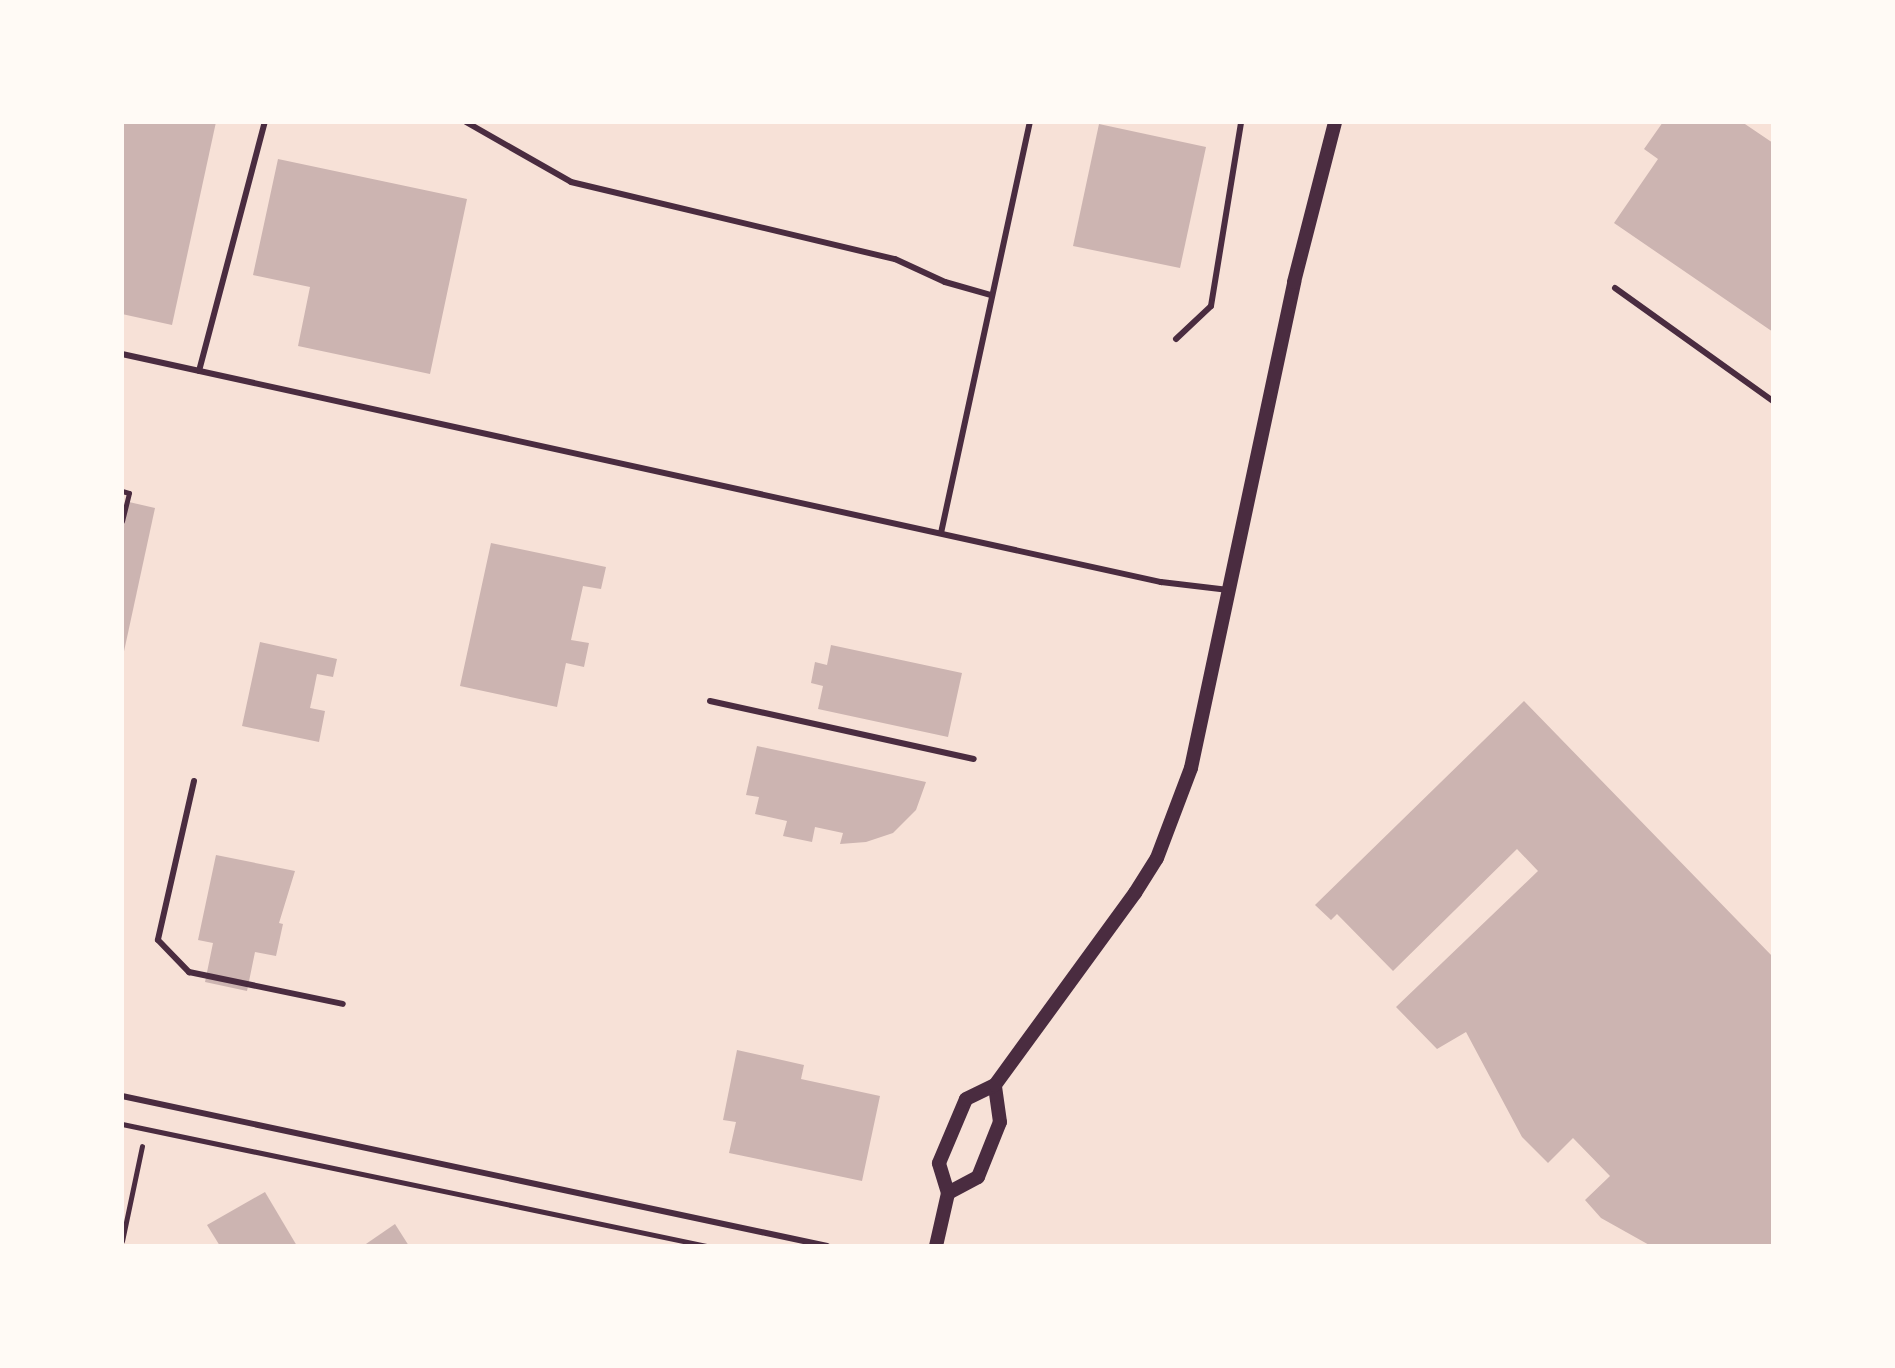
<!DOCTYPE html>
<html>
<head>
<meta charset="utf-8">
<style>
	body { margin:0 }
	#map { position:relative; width:1895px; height:1368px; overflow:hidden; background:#f7e1d7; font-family:"PT Sans",sans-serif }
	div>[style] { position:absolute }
	.building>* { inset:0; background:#ccb4b1 }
	.path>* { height:5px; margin:-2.5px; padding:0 2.5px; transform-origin:2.5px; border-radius:2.5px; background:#4a2c40 }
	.service>* { height:6px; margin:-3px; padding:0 3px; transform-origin:3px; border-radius:3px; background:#4a2c40 }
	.tertiary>* { height:14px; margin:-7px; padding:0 7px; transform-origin:7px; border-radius:7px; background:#4a2c40 }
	span { translate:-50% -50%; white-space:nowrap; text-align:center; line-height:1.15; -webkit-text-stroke:8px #fffaf5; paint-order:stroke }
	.frame { position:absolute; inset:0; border:124px solid #fffaf5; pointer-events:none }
</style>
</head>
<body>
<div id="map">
	<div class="building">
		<div style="clip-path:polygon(122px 122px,216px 122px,172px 325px,122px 314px)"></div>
		<div style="clip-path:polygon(1663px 122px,1742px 122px,1773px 143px,1773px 332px,1614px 223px,1658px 159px,1644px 149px)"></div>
		<div style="clip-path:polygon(1099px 124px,1206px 147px,1180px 268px,1073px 246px)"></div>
		<div style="clip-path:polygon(278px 159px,467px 199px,430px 374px,298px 346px,310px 287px,253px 275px)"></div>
		<div style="clip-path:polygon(129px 502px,155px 508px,123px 656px,122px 534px)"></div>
		<div style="clip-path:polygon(491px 543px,606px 567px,601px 589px,583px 586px,571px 640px,589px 643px,584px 667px,566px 663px,557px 707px,460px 686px)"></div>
		<div style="clip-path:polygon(260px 642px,337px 659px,333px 677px,317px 674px,313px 694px,310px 708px,325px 711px,319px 742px,242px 726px)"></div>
		<div style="clip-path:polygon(831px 645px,962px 673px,948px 737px,818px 709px,823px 686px,811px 683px,815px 662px,827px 665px)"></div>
		<div style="clip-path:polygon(1524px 701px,1773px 957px,1773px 1246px,1651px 1246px,1601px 1218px,1585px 1200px,1610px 1176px,1573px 1138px,1548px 1163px,1522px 1137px,1466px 1032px,1437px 1049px,1396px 1007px,1538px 871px,1517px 849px,1393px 971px,1337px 914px,1331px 920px,1315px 905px)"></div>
		<div style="clip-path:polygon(757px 746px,926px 782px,916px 810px,893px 833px,866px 842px,840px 844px,843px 833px,815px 827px,812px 842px,783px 836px,787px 821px,755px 814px,759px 797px,746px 795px)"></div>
		<div style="clip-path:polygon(216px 855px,295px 871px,279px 923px,283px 924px,276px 956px,255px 952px,247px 991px,205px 982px,213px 943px,198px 940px)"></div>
		<div style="clip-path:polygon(737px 1050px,804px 1065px,801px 1079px,880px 1096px,862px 1181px,729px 1153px,736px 1122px,723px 1120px)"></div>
		<div style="clip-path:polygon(265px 1192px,297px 1246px,220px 1246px,207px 1225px)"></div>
		<div style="clip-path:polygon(395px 1224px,409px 1246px,363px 1246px)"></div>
	</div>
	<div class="path">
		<div style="left:122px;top:491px;width:7px;rotate:16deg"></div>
		<div style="left:129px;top:493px;width:29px;rotate:104deg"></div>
		<div style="left:122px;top:1124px;width:598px;rotate:11.78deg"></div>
		<div style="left:122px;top:1241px;width:97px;rotate:-78.1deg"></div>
	</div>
	<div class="service">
		<div style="left:466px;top:122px;width:121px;rotate:29.7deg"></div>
		<div style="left:571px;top:182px;width:333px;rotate:13.4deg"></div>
		<div style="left:895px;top:259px;width:55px;rotate:24.7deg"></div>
		<div style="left:945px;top:282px;width:48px;rotate:15.8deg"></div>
		<div style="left:1615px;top:288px;width:194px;rotate:35.6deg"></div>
		<div style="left:1176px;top:339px;width:48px;rotate:-43.3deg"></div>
		<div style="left:1211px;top:306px;width:186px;rotate:-80.7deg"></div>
		<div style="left:122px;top:354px;width:1064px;rotate:12.38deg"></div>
		<div style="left:1161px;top:582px;width:68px;rotate:6.7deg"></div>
		<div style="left:199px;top:371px;width:258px;rotate:-75.2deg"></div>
		<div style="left:941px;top:533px;width:421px;rotate:-77.8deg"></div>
		<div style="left:710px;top:701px;width:270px;rotate:12.4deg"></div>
		<div style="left:194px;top:781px;width:163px;rotate:102.8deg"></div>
		<div style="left:158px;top:940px;width:45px;rotate:45.9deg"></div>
		<div style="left:189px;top:972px;width:157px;rotate:11.7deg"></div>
		<div style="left:122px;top:1096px;width:721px;rotate:12.01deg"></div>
	</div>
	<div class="tertiary">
		<div style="left:948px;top:1193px;width:34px;rotate:-28deg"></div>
		<div style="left:978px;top:1177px;width:59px;rotate:-68.2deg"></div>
		<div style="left:1000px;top:1122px;width:37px;rotate:-98deg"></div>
		<div style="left:936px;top:1246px;width:54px;rotate:-77.2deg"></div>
		<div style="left:948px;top:1193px;width:31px;rotate:-107deg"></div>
		<div style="left:939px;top:1163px;width:69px;rotate:-67.1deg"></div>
		<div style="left:966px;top:1099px;width:32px;rotate:-26deg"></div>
		<div style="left:995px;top:1085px;width:238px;rotate:-53.9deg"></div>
		<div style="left:1135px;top:893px;width:41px;rotate:-57.8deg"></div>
		<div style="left:1157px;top:858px;width:96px;rotate:-69.3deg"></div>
		<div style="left:1191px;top:768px;width:497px;rotate:-78deg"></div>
		<div style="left:1294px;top:282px;width:165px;rotate:-75.6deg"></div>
	</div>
	<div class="frame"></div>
</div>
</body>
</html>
